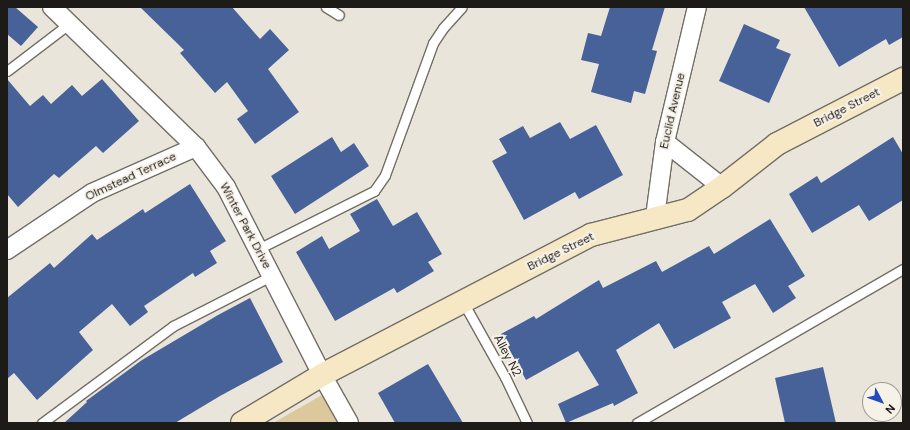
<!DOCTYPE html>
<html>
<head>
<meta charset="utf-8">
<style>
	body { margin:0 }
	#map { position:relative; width:910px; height:430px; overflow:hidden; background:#eae5db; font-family:"DM Sans",sans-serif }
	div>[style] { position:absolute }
	.green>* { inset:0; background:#ddc89d }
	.building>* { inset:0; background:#476199 }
	.roads { filter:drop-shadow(1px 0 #726e65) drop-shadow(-1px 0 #726e65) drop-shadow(0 1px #726e65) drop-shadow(0 -1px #726e65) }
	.lane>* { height:9px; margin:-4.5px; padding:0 4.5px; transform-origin:4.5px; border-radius:4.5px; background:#fff }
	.street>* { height:18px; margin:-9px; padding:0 9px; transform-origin:9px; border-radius:9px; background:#fff }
	.secondary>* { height:22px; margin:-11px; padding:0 11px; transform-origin:11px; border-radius:11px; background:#f7e8c5 }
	span { translate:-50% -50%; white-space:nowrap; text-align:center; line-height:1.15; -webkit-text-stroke:4px #f7f2e8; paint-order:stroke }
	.street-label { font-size:12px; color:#1d1b18 }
	.frame { position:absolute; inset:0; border:8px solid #1d1b18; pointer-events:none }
	.north { position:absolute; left:862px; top:382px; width:40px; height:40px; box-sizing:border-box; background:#f7f2e8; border:1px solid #a09c95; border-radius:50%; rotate:131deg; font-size:11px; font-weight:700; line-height:16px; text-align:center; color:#1d1b18 }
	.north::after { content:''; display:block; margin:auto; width:14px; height:18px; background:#234cba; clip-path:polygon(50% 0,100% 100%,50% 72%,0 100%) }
</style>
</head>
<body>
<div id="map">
	<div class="green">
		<div style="clip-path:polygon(322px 395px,335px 411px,341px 423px,273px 423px)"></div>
	</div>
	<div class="building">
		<div style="clip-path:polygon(7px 7px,15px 7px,38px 27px,21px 46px,7px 34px)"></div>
		<div style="clip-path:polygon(140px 7px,232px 7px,260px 39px,270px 29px,289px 50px,268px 69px,299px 112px,255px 144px,237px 119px,248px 111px,227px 82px,215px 93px,180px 53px,184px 50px)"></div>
		<div style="clip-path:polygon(610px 7px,665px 7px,652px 50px,657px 51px,645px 94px,634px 91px,631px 103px,591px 92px,599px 64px,581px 60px,588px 33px,601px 36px)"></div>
		<div style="clip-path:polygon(804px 7px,903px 7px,903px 37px,889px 45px,886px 39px,839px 67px)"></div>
		<div style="clip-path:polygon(744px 24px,780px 40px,776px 48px,791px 54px,769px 103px,719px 81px)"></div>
		<div style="clip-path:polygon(7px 79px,30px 106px,43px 95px,51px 104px,72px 85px,82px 96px,102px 79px,139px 121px,103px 153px,96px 146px,59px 178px,54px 174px,18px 207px,7px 194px)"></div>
		<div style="clip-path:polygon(560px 122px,570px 139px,596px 125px,623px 175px,579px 199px,575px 192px,524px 220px,492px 161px,507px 153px,499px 139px,523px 126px,530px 138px)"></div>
		<div style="clip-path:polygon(332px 137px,341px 152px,354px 143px,369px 166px,295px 214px,271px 176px)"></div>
		<div style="clip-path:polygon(893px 137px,903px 154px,903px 200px,869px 221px,859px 205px,812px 233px,789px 194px,817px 176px,821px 183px)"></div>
		<div style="clip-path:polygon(190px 184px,226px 241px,210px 251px,217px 263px,195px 277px,193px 273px,144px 306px,148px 312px,130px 326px,112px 304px,79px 332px,93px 350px,37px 400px,14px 373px,7px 379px,7px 298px,50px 263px,54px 268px,92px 234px,97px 240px,143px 209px,145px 213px)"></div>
		<div style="clip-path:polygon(377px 199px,393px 226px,417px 212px,442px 254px,428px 262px,434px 271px,397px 293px,394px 288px,335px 321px,296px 252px,322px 236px,329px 249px,360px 231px,350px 214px)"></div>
		<div style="clip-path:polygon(770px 219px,805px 276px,788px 286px,796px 298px,773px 313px,755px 284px,722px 302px,731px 318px,674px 349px,659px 323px,616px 350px,638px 393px,614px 406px,613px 403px,566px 423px,558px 404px,599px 385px,578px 351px,526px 380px,501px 334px,534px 316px,536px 319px,599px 280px,603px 288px,656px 261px,662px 272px,709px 246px,714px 254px)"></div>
		<div style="clip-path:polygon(250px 298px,283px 362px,220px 396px,175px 423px,64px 423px,87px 402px,86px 401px,142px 360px,218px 315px)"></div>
		<div style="clip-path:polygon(428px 364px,463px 423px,395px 423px,378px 393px)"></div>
		<div style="clip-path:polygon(823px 367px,836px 423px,785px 423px,775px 378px)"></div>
	</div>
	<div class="roads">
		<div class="lane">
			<div style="left:326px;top:7px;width:15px;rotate:32deg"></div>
			<div style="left:7px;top:71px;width:79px;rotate:-37.3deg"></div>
			<div style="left:258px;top:249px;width:130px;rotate:-26.6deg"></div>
			<div style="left:374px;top:191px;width:19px;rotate:-55deg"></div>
			<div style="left:385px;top:175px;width:140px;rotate:-70deg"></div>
			<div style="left:433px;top:43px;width:18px;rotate:-56deg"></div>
			<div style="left:443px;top:28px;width:28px;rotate:-48deg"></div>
			<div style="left:463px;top:302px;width:86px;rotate:60.8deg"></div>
			<div style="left:505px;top:377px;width:51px;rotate:64.4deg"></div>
			<div style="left:42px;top:423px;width:163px;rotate:-36.5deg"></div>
			<div style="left:173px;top:326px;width:110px;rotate:-27deg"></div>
			<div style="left:637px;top:423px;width:307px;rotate:-30.1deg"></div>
		</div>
		<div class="street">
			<div style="left:52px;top:7px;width:201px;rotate:44.2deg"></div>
			<div style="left:196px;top:147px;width:50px;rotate:53.1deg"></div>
			<div style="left:226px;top:187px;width:211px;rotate:62.9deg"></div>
			<div style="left:322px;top:375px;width:55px;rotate:60.6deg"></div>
			<div style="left:665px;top:142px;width:73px;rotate:38.3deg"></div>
			<div style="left:655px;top:217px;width:76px;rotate:-82.4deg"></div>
			<div style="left:665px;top:142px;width:139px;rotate:-76.7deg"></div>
			<div style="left:7px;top:250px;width:102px;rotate:-33.8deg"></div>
			<div style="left:92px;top:193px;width:114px;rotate:-23.9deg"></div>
		</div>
		<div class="secondary">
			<div style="left:242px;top:423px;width:93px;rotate:-31deg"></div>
			<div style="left:322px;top:375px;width:303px;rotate:-27.5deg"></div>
			<div style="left:591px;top:235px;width:100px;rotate:-14.5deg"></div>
			<div style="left:688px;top:210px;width:41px;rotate:-34.1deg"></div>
			<div style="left:722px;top:187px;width:70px;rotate:-38deg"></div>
			<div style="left:777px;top:144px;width:142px;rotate:-27.3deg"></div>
		</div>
	</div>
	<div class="street-label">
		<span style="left:847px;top:108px;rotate:-27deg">Bridge Street</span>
		<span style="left:673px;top:111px;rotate:-77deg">Euclid Avenue</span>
		<span style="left:131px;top:177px;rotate:-25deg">Olmstead Terrace</span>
		<span style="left:245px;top:226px;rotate:62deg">Winter Park Drive</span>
		<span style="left:561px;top:252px;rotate:-26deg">Bridge Street</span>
		<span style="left:507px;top:356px;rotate:62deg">Alley N2</span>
	</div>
	<div class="frame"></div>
	<div class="north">N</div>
</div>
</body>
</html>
